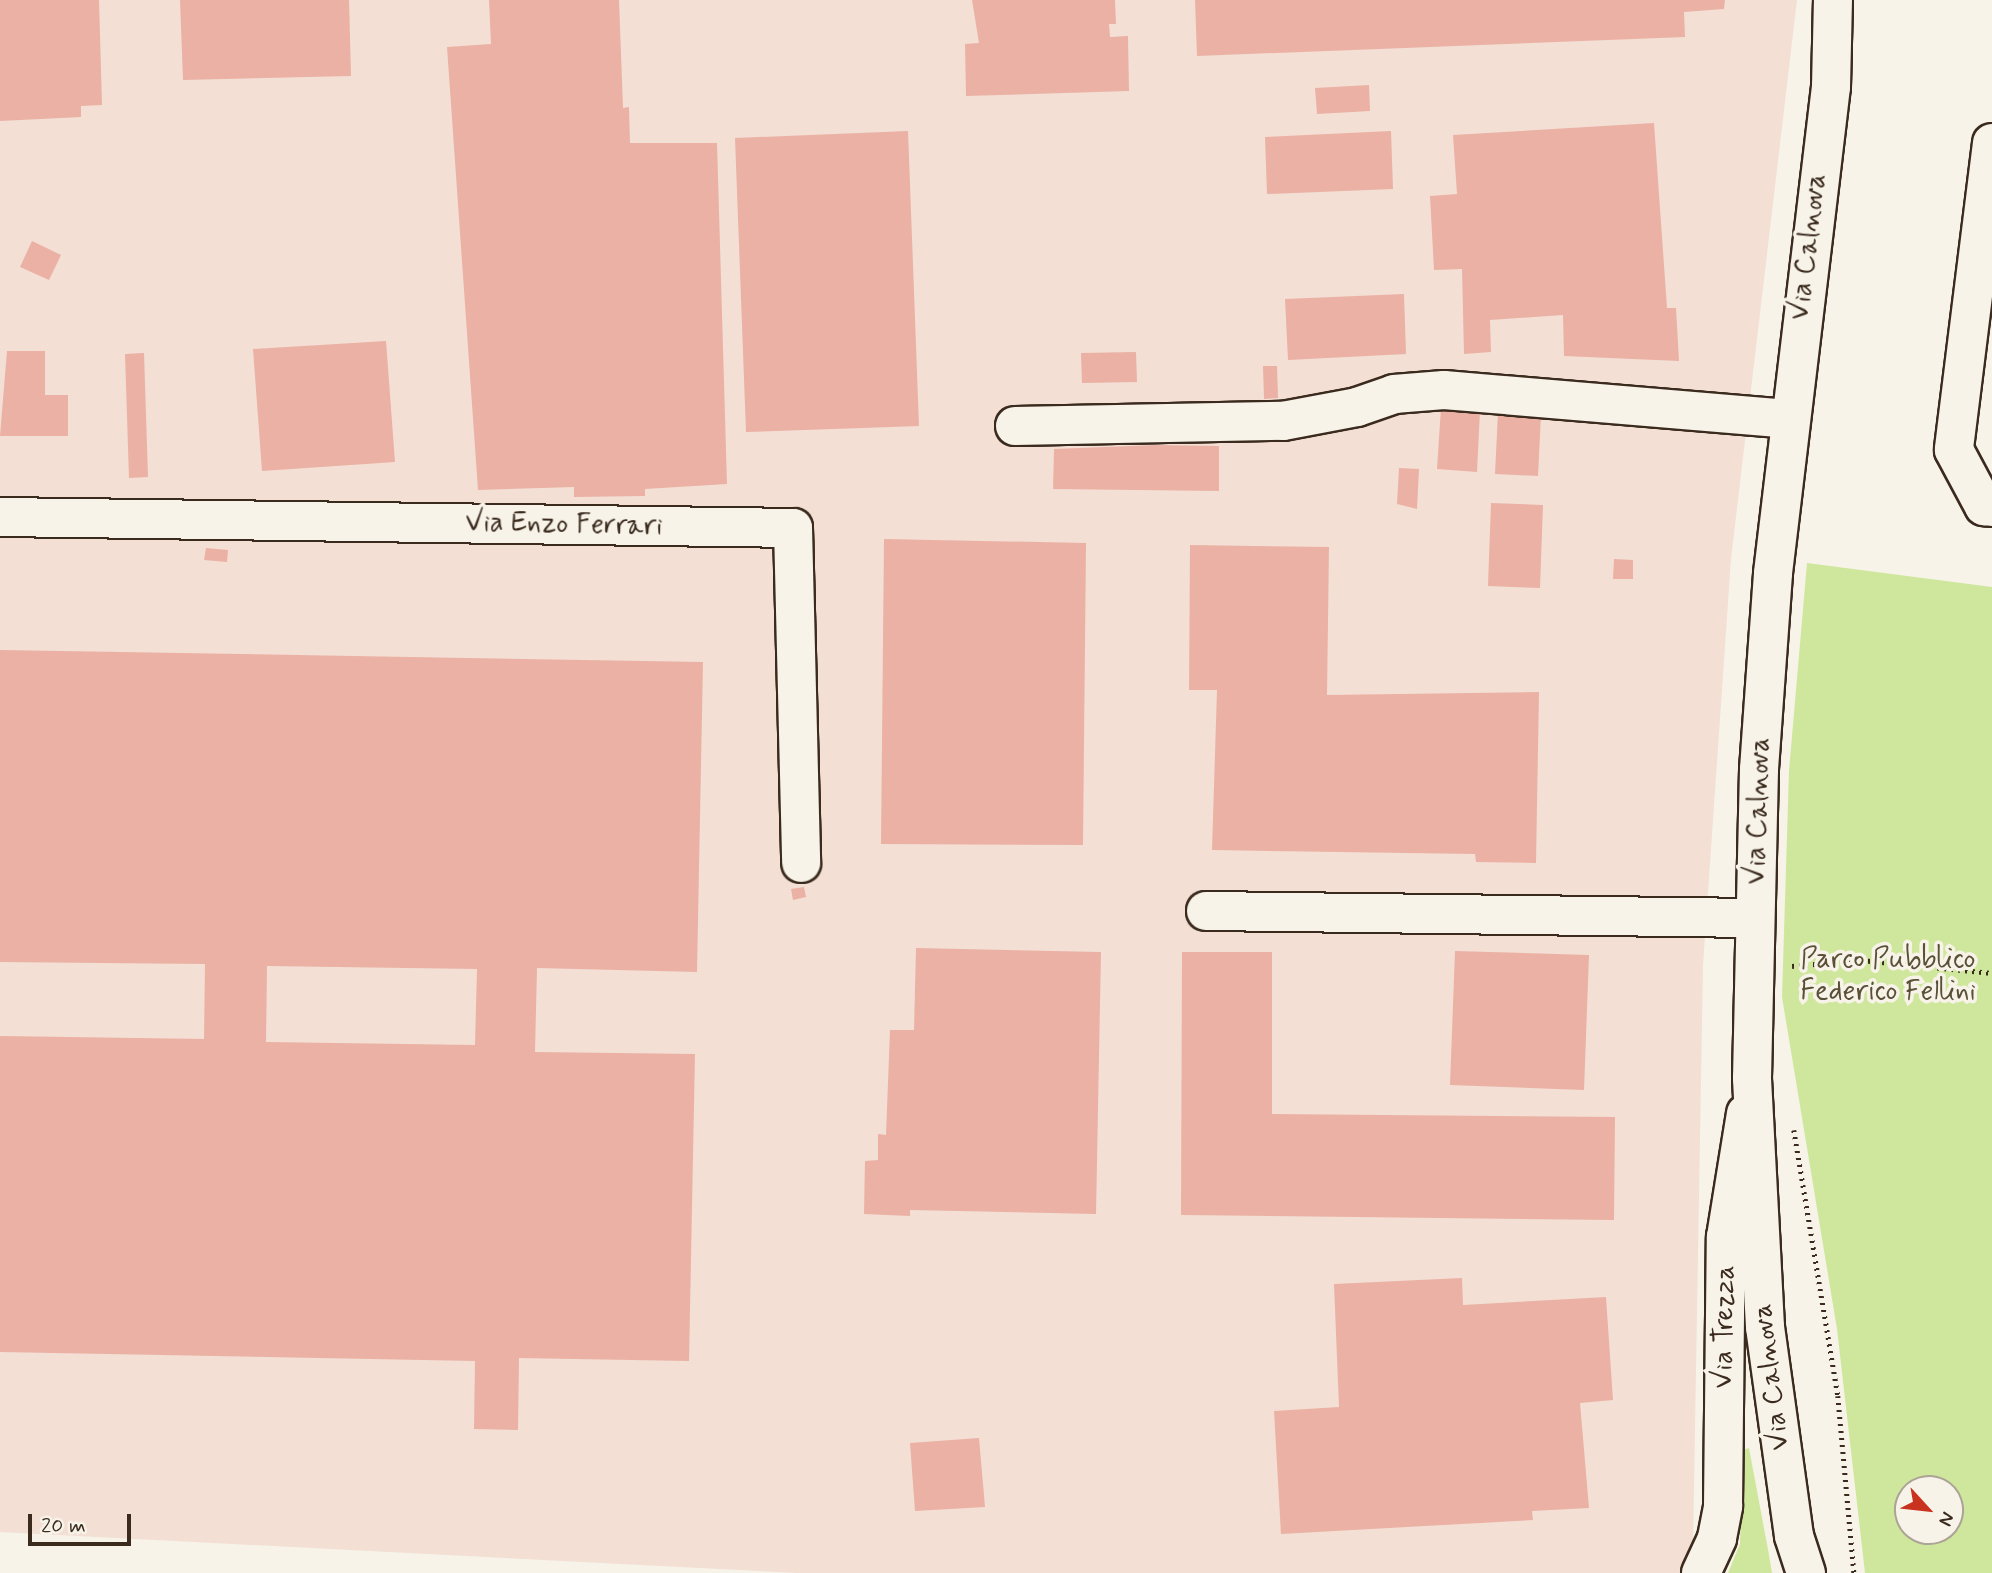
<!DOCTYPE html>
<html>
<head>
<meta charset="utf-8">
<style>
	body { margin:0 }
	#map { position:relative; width:1992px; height:1573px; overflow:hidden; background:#f7f3e8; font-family:Mynerve,sans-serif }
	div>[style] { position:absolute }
	.built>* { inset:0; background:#f3dfd4 }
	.green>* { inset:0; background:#cfe79c }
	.building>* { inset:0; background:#ebb1a5 }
	.path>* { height:4.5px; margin-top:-2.25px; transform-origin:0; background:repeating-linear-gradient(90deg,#3b2a1e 0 2px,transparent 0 7px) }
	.roads { filter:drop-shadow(2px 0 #3b2a1e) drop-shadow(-2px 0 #3b2a1e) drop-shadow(0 2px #3b2a1e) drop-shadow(0 -2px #3b2a1e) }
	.minor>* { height:38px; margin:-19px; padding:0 19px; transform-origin:19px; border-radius:19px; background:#f7f3e8 }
	.major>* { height:38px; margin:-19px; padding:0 19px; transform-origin:19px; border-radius:19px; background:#f7f3e8 }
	span { translate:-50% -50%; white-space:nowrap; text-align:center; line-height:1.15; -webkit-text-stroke:7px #f7f3e8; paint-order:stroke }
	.street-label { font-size:28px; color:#3b2a1e }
	.park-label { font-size:28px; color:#595037 }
	.north { position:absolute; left:1894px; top:1475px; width:70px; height:70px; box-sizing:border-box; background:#f7f3e8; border:2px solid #aca397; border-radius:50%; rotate:117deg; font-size:19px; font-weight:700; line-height:28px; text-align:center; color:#3b2a1e }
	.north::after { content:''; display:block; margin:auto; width:24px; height:32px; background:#c8321e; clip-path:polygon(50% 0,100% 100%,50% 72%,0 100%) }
	.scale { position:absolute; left:28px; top:1514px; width:103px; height:32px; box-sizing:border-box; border:4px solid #3b2a1e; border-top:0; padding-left:9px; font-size:21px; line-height:24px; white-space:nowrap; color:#3b2a1e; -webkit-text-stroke:5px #f7f3e8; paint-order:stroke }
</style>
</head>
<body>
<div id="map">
	<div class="built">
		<div style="clip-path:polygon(0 0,1797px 0,1731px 559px,1703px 965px,1693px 1544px,1684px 1573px,797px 1573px,0 1532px)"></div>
	</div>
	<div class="green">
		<div style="clip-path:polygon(evenodd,1807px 563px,1992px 587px,1992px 1573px,1865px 1573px,1837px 1329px,1782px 997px,1789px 771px,1807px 563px,1950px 1489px,1950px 1531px,1908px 1531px,1908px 1489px,1950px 1489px)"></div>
		<div style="clip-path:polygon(1749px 1448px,1769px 1555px,1772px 1573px,1728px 1573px,1740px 1544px,1743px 1450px)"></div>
	</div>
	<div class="building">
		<div style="clip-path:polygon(0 0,99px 0,102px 105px,81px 106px,81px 117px,0 121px)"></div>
		<div style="clip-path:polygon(180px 0,349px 0,351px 76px,183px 80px)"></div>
		<div style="clip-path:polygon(489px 0,619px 0,623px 108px,629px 107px,630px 143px,717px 143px,727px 484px,645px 489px,645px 496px,574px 497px,574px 487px,478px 490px,447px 47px,491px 44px)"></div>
		<div style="clip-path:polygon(972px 0,1115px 0,1116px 24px,1109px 24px,1110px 37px,1128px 36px,1129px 91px,966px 96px,965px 44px,979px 43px)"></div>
		<div style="clip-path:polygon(1195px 0,1725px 0,1724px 9px,1684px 12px,1685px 37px,1197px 56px)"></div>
		<div style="clip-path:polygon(1369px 85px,1370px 111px,1317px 114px,1315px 88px)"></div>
		<div style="clip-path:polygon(1654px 123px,1667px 308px,1676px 308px,1679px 361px,1564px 356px,1563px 315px,1490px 320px,1491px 352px,1464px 354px,1462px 269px,1434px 270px,1430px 196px,1457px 194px,1453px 135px)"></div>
		<div style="clip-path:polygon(908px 131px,919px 426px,746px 432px,735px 138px)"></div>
		<div style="clip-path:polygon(1391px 131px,1393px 189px,1267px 194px,1265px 137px)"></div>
		<div style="clip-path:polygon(32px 241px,61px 255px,49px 280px,20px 267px)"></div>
		<div style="clip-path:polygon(1404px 294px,1406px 354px,1288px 360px,1285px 299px)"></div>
		<div style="clip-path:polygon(386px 341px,395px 462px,262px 471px,253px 349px)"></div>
		<div style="clip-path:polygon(7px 351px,45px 351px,45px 395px,68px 395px,68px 436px,0 436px)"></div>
		<div style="clip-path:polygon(1136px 352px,1137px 382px,1082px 383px,1081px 353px)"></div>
		<div style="clip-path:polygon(144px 353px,148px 477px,129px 478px,125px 354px)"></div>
		<div style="clip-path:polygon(1263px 366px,1277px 366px,1278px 398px,1264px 399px)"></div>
		<div style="clip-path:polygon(1441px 408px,1480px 410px,1477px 472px,1437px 469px)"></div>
		<div style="clip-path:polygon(1498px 412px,1541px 414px,1538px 476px,1495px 474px)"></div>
		<div style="clip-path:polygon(1156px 445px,1219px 446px,1219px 491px,1053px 489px,1054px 449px)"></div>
		<div style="clip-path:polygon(1399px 468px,1419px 469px,1417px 509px,1397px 504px)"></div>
		<div style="clip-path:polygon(1491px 503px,1543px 505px,1540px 588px,1488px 586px)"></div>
		<div style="clip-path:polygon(884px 539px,1086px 543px,1083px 845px,881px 844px)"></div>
		<div style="clip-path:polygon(1190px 545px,1329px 547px,1327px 695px,1539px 692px,1536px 863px,1476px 862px,1475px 854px,1212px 850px,1217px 690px,1189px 690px)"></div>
		<div style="clip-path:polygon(206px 548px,228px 550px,227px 562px,204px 560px)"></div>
		<div style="clip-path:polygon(1614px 559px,1633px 560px,1633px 579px,1613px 579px)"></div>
		<div style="clip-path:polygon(evenodd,0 650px,703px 662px,697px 972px,537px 968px,535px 1052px,695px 1054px,689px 1361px,519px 1358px,518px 1430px,474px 1429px,475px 1361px,0 1352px,0 1036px,204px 1039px,205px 964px,0 962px,0 650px,267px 966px,477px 969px,475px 1045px,266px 1042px,267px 966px)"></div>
		<div style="clip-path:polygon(804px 887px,806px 897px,793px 900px,791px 889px)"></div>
		<div style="clip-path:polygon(916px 948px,1101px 952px,1096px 1214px,910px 1210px,910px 1216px,864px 1214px,865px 1161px,878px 1160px,878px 1134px,886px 1135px,890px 1030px,914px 1030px)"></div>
		<div style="clip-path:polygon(1455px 951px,1589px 955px,1584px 1090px,1450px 1085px)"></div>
		<div style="clip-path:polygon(1182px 952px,1272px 952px,1272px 1114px,1615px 1117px,1614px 1220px,1181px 1215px)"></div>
		<div style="clip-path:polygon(1462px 1278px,1463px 1305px,1606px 1297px,1613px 1400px,1580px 1403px,1589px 1508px,1532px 1511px,1533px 1520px,1281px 1534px,1274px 1411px,1339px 1407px,1334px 1284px)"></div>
		<div style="clip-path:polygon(979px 1438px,985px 1507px,915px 1511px,910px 1443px)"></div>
	</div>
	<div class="path">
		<div style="left:1792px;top:966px;width:69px;rotate:-5deg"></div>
		<div style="left:1861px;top:960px;width:132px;rotate:5.7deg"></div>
		<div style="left:1794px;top:1130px;width:270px;rotate:80.6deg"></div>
		<div style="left:1838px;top:1396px;width:178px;rotate:84.8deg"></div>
	</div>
	<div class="roads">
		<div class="minor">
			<div style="left:1992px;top:143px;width:309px;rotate:97.1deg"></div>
			<div style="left:1954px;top:450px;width:64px;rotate:61.8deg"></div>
			<div style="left:1984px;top:506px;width:8px;rotate:7deg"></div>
			<div style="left:1015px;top:426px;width:268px;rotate:-1.1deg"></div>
			<div style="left:1283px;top:421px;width:75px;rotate:-10.7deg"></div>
			<div style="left:1357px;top:407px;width:39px;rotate:-19deg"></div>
			<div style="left:1394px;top:394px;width:50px;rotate:-4.6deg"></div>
			<div style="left:1444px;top:390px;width:345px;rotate:4.8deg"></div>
			<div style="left:0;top:517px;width:793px;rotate:0.79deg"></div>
			<div style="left:793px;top:528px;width:335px;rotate:88.6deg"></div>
			<div style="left:1206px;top:911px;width:549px;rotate:0.73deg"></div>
			<div style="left:1701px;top:1573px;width:38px;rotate:-65deg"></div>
			<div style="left:1717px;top:1538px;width:33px;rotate:-79deg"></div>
			<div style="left:1723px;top:1506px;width:269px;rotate:-89.4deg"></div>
			<div style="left:1726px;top:1237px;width:125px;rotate:-80.8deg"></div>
		</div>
		<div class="major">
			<div style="left:1806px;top:1573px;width:39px;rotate:-108deg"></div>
			<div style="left:1794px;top:1536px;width:211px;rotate:-97.9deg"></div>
			<div style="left:1765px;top:1327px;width:249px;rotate:-93deg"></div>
			<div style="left:1752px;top:1078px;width:309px;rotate:-88.7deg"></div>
			<div style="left:1759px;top:769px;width:196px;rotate:-85.9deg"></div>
			<div style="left:1773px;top:573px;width:489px;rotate:-83.2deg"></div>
			<div style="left:1831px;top:87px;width:87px;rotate:-88.7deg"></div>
		</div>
	</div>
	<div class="street-label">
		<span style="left:1809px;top:247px;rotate:-83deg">Via Calnova</span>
		<span style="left:564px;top:525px;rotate:1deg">Via Enzo Ferrari</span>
		<span style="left:1759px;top:811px;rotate:-88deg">Via Calnova</span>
		<span style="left:1725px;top:1327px;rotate:-89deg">Via Trezza</span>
		<span style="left:1772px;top:1377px;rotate:-97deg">Via Calnova</span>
	</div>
	<div class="park-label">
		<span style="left:1888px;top:976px">Parco Pubblico<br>Federico Fellini</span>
	</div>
	<div class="north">N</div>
	<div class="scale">20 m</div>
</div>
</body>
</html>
